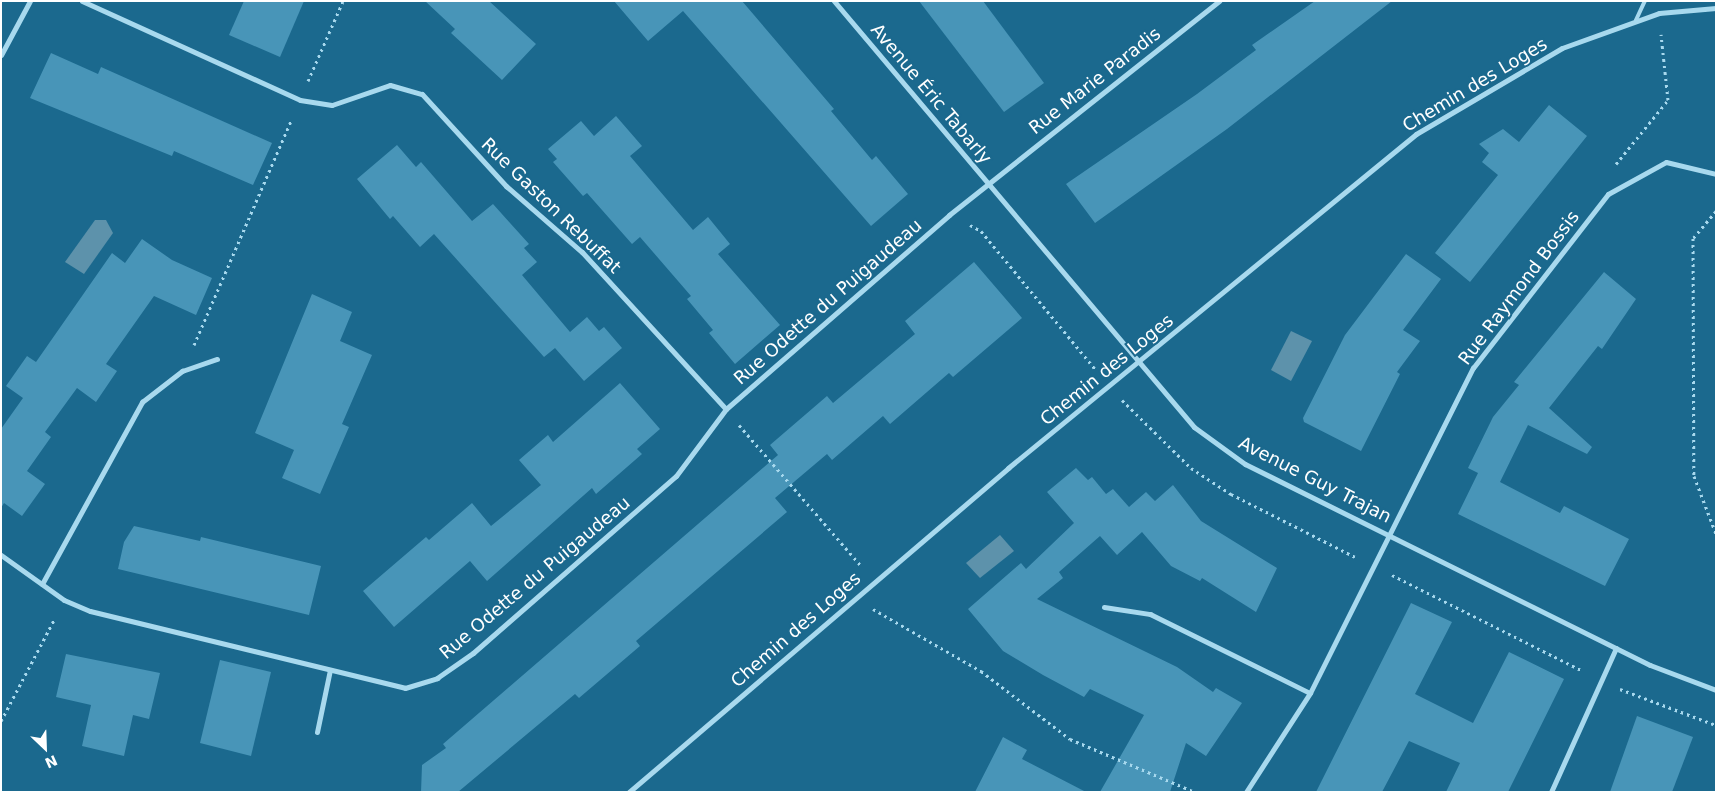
<!DOCTYPE html>
<html>
<head>
<meta charset="utf-8">
<style>
	body { margin:0 }
	#map { position:relative; width:1717px; height:793px; overflow:hidden; background:#1b698e; font-family:"DejaVu Sans",sans-serif }
	div>[style] { position:absolute }
	.water>* { inset:0; background:#5d92ab }
	.building>* { inset:0; background:#4895b8 }
	.path>* { height:3px; margin-top:-1.5px; transform-origin:0; background:repeating-linear-gradient(90deg,#a8d9ee 0 2.5px,transparent 0 6.5px) }
	.service>* { height:4px; margin:-2px; padding:0 2px; transform-origin:2px; border-radius:2px; background:#a8d9ee }
	.minor>* { height:5px; margin:-2.5px; padding:0 2.5px; transform-origin:2.5px; border-radius:2.5px; background:#a8d9ee }
	span { translate:-50% -50%; white-space:nowrap; text-align:center; line-height:1.15; -webkit-text-stroke:4px #1b698e; paint-order:stroke }
	.street-label { font-size:18px; color:#fff }
	.frame { position:absolute; inset:0; border:2px solid #fff; pointer-events:none }
	.north { position:absolute; left:20px; top:723px; width:50px; height:50px; -webkit-text-stroke:4px #1b698e; paint-order:stroke; rotate:156deg; font-size:14px; font-weight:700; line-height:20px; text-align:center; color:#fff }
	.north::after { content:''; display:block; margin:auto; width:18px; height:22px; background:#fff; clip-path:polygon(50% 0,100% 100%,50% 72%,0 100%) }
</style>
</head>
<body>
<div id="map">
	<div class="water">
		<div style="clip-path:polygon(95px 220px,106px 220px,113px 233px,84px 274px,65px 262px)"></div>
		<div style="clip-path:polygon(1291px 331px,1312px 341px,1291px 381px,1271px 370px)"></div>
		<div style="clip-path:polygon(1000px 535px,1014px 551px,980px 578px,966px 563px)"></div>
	</div>
	<div class="building">
		<div style="clip-path:polygon(244px 1px,304px 1px,280px 57px,229px 35px)"></div>
		<div style="clip-path:polygon(425px 1px,489px 1px,536px 44px,502px 80px,451px 33px,455px 29px)"></div>
		<div style="clip-path:polygon(614px 1px,742px 1px,834px 109px,831px 111px,872px 160px,876px 156px,908px 194px,871px 226px,683px 11px,648px 41px)"></div>
		<div style="clip-path:polygon(919px 1px,983px 1px,1044px 83px,1004px 112px)"></div>
		<div style="clip-path:polygon(1315px 1px,1392px 1px,1227px 129px,1095px 223px,1066px 184px,1197px 94px,1256px 50px,1252px 45px)"></div>
		<div style="clip-path:polygon(51px 53px,98px 74px,101px 67px,272px 143px,253px 185px,174px 151px,172px 156px,30px 98px)"></div>
		<div style="clip-path:polygon(1549px 105px,1587px 136px,1470px 282px,1435px 253px,1498px 175px,1482px 162px,1489px 153px,1479px 144px,1503px 129px,1519px 142px)"></div>
		<div style="clip-path:polygon(616px 116px,642px 146px,630px 156px,693px 230px,708px 217px,730px 244px,718px 254px,780px 325px,735px 364px,709px 333px,713px 330px,687px 299px,691px 296px,640px 237px,632px 244px,587px 193px,583px 196px,553px 162px,557px 159px,548px 149px,581px 121px,594px 136px)"></div>
		<div style="clip-path:polygon(397px 145px,416px 167px,421px 162px,472px 221px,493px 204px,529px 244px,524px 248px,537px 262px,522px 275px,570px 332px,587px 317px,599px 331px,604px 327px,622px 348px,584px 381px,555px 348px,544px 357px,434px 234px,420px 247px,393px 216px,390px 219px,357px 179px)"></div>
		<div style="clip-path:polygon(142px 239px,172px 260px,212px 278px,196px 315px,154px 296px,106px 364px,117px 371px,96px 402px,77px 388px,45px 432px,51px 437px,27px 471px,45px 484px,22px 516px,4px 503px,1px 508px,1px 429px,23px 398px,6px 386px,27px 356px,36px 362px,112px 253px,125px 263px)"></div>
		<div style="clip-path:polygon(1406px 254px,1441px 279px,1403px 330px,1420px 341px,1397px 372px,1400px 374px,1361px 451px,1304px 422px,1303px 418px,1345px 335px)"></div>
		<div style="clip-path:polygon(974px 262px,1022px 318px,953px 377px,949px 373px,890px 424px,883px 416px,832px 460px,827px 454px,775px 498px,787px 512px,636px 641px,640px 646px,579px 698px,575px 694px,458px 792px,421px 792px,422px 765px,446px 748px,443px 744px,778px 455px,770px 445px,827px 396px,833px 403px,915px 334px,905px 321px)"></div>
		<div style="clip-path:polygon(1604px 272px,1636px 299px,1602px 349px,1598px 346px,1549px 408px,1592px 447px,1587px 454px,1528px 425px,1500px 482px,1560px 513px,1564px 506px,1629px 539px,1605px 586px,1458px 514px,1478px 473px,1468px 468px,1493px 417px,1519px 385px,1514px 382px)"></div>
		<div style="clip-path:polygon(312px 294px,352px 312px,340px 341px,372px 355px,342px 424px,349px 427px,320px 494px,282px 478px,294px 450px,255px 433px)"></div>
		<div style="clip-path:polygon(620px 383px,660px 429px,637px 449px,642px 454px,596px 494px,592px 488px,487px 581px,470px 561px,394px 627px,363px 591px,426px 537px,429px 540px,472px 503px,491px 526px,541px 485px,519px 460px,548px 435px,553px 442px)"></div>
		<div style="clip-path:polygon(1076px 468px,1088px 480px,1092px 477px,1106px 494px,1113px 489px,1129px 507px,1146px 492px,1155px 501px,1173px 485px,1201px 521px,1277px 568px,1256px 612px,1202px 578px,1200px 581px,1171px 566px,1142px 532px,1117px 555px,1100px 536px,1059px 572px,1063px 578px,1037px 599px,1177px 667px,1213px 692px,1216px 688px,1242px 703px,1206px 756px,1186px 743px,1170px 792px,1100px 792px,1144px 715px,1090px 689px,1084px 697px,1043px 675px,1003px 651px,968px 609px,1021px 563px,1026px 569px,1074px 523px,1047px 492px)"></div>
		<div style="clip-path:polygon(134px 526px,200px 541px,201px 537px,321px 566px,309px 615px,118px 569px,124px 542px)"></div>
		<div style="clip-path:polygon(1411px 603px,1452px 622px,1415px 694px,1473px 723px,1509px 652px,1564px 679px,1508px 792px,1446px 792px,1460px 763px,1409px 741px,1382px 792px,1316px 792px)"></div>
		<div style="clip-path:polygon(66px 654px,160px 673px,149px 719px,133px 715px,124px 756px,82px 746px,91px 705px,56px 697px)"></div>
		<div style="clip-path:polygon(220px 660px,271px 672px,251px 756px,200px 743px)"></div>
		<div style="clip-path:polygon(1637px 716px,1693px 737px,1672px 792px,1610px 792px)"></div>
		<div style="clip-path:polygon(1003px 737px,1027px 750px,1022px 759px,1086px 792px,975px 792px)"></div>
	</div>
	<div class="path">
		<div style="left:308px;top:81px;width:87px;rotate:-66.4deg"></div>
		<div style="left:1616px;top:164px;width:82px;rotate:-50.9deg"></div>
		<div style="left:1668px;top:100px;width:66px;rotate:-96.1deg"></div>
		<div style="left:1716px;top:211px;width:35px;rotate:130deg"></div>
		<div style="left:1693px;top:238px;width:238px;rotate:89.8deg"></div>
		<div style="left:1694px;top:476px;width:62px;rotate:69.2deg"></div>
		<div style="left:970px;top:225px;width:13px;rotate:29deg"></div>
		<div style="left:981px;top:231px;width:179px;rotate:50.4deg"></div>
		<div style="left:194px;top:345px;width:246px;rotate:-66.6deg"></div>
		<div style="left:1122px;top:400px;width:97px;rotate:44.6deg"></div>
		<div style="left:1191px;top:468px;width:48px;rotate:33deg"></div>
		<div style="left:1231px;top:494px;width:139px;rotate:26.9deg"></div>
		<div style="left:739px;top:425px;width:186px;rotate:49.1deg"></div>
		<div style="left:1392px;top:575px;width:214px;rotate:26.7deg"></div>
		<div style="left:873px;top:609px;width:125px;rotate:29.9deg"></div>
		<div style="left:981px;top:671px;width:112px;rotate:37.4deg"></div>
		<div style="left:1070px;top:739px;width:136px;rotate:23deg"></div>
		<div style="left:1620px;top:689px;width:103px;rotate:20.6deg"></div>
		<div style="left:1px;top:721px;width:114px;rotate:-62.3deg"></div>
	</div>
	<div class="service">
		<div style="left:1636px;top:20px;width:21px;rotate:-65deg"></div>
	</div>
	<div class="minor">
		<div style="left:82px;top:1px;width:239px;rotate:24.4deg"></div>
		<div style="left:300px;top:100px;width:32px;rotate:9deg"></div>
		<div style="left:332px;top:105px;width:61px;rotate:-19deg"></div>
		<div style="left:390px;top:85px;width:33px;rotate:16deg"></div>
		<div style="left:422px;top:94px;width:125px;rotate:47.6deg"></div>
		<div style="left:506px;top:186px;width:101px;rotate:41deg"></div>
		<div style="left:582px;top:252px;width:213px;rotate:47.5deg"></div>
		<div style="left:834px;top:1px;width:558px;rotate:49.8deg"></div>
		<div style="left:1194px;top:427px;width:63px;rotate:36deg"></div>
		<div style="left:1245px;top:464px;width:452px;rotate:26.4deg"></div>
		<div style="left:1650px;top:665px;width:71px;rotate:20.7deg"></div>
		<div style="left:1px;top:55px;width:61px;rotate:-61.8deg"></div>
		<div style="left:1px;top:555px;width:77px;rotate:35.5deg"></div>
		<div style="left:64px;top:600px;width:28px;rotate:23deg"></div>
		<div style="left:90px;top:611px;width:324px;rotate:13.7deg"></div>
		<div style="left:405px;top:688px;width:34px;rotate:-17deg"></div>
		<div style="left:437px;top:678px;width:44px;rotate:-34.8deg"></div>
		<div style="left:473px;top:653px;width:269px;rotate:-41.1deg"></div>
		<div style="left:676px;top:476px;width:84px;rotate:-53.3deg"></div>
		<div style="left:726px;top:409px;width:296px;rotate:-41deg"></div>
		<div style="left:949px;top:215px;width:345px;rotate:-38.4deg"></div>
		<div style="left:42px;top:584px;width:208px;rotate:-61.2deg"></div>
		<div style="left:142px;top:402px;width:51px;rotate:-37.8deg"></div>
		<div style="left:182px;top:371px;width:37px;rotate:-19deg"></div>
		<div style="left:1104px;top:607px;width:47px;rotate:8.7deg"></div>
		<div style="left:1150px;top:614px;width:178px;rotate:26.3deg"></div>
		<div style="left:317px;top:732px;width:63px;rotate:-78.2deg"></div>
		<div style="left:629px;top:792px;width:499px;rotate:-40.5deg"></div>
		<div style="left:1008px;top:468px;width:527px;rotate:-39.3deg"></div>
		<div style="left:1416px;top:134px;width:169px;rotate:-30.5deg"></div>
		<div style="left:1562px;top:48px;width:103px;rotate:-19.8deg"></div>
		<div style="left:1659px;top:13px;width:57px;rotate:-5deg"></div>
		<div style="left:1246px;top:792px;width:118px;rotate:-57.1deg"></div>
		<div style="left:1310px;top:693px;width:364px;rotate:-63.4deg"></div>
		<div style="left:1473px;top:368px;width:220px;rotate:-52.2deg"></div>
		<div style="left:1608px;top:194px;width:66px;rotate:-28.9deg"></div>
		<div style="left:1666px;top:162px;width:51px;rotate:13.5deg"></div>
		<div style="left:1551px;top:792px;width:158px;rotate:-65.7deg"></div>
	</div>
	<div class="street-label">
		<span style="left:1095px;top:81px;rotate:-38deg">Rue Marie Paradis</span>
		<span style="left:1475px;top:85px;rotate:-31deg">Chemin des Loges</span>
		<span style="left:931px;top:94px;rotate:50deg">Avenue Éric Tabarly</span>
		<span style="left:551px;top:206px;rotate:44deg">Rue Gaston Rebuffat</span>
		<span style="left:1519px;top:288px;rotate:-53deg">Rue Raymond Bossis</span>
		<span style="left:828px;top:302px;rotate:-41deg">Rue Odette du Puigaudeau</span>
		<span style="left:1107px;top:370px;rotate:-39deg">Chemin des Loges</span>
		<span style="left:1315px;top:480px;rotate:27deg">Avenue Guy Trajan</span>
		<span style="left:535px;top:578px;rotate:-40deg">Rue Odette du Puigaudeau</span>
		<span style="left:796px;top:630px;rotate:-41deg">Chemin des Loges</span>
	</div>
	<div class="frame"></div>
	<div class="north">N</div>
</div>
</body>
</html>
